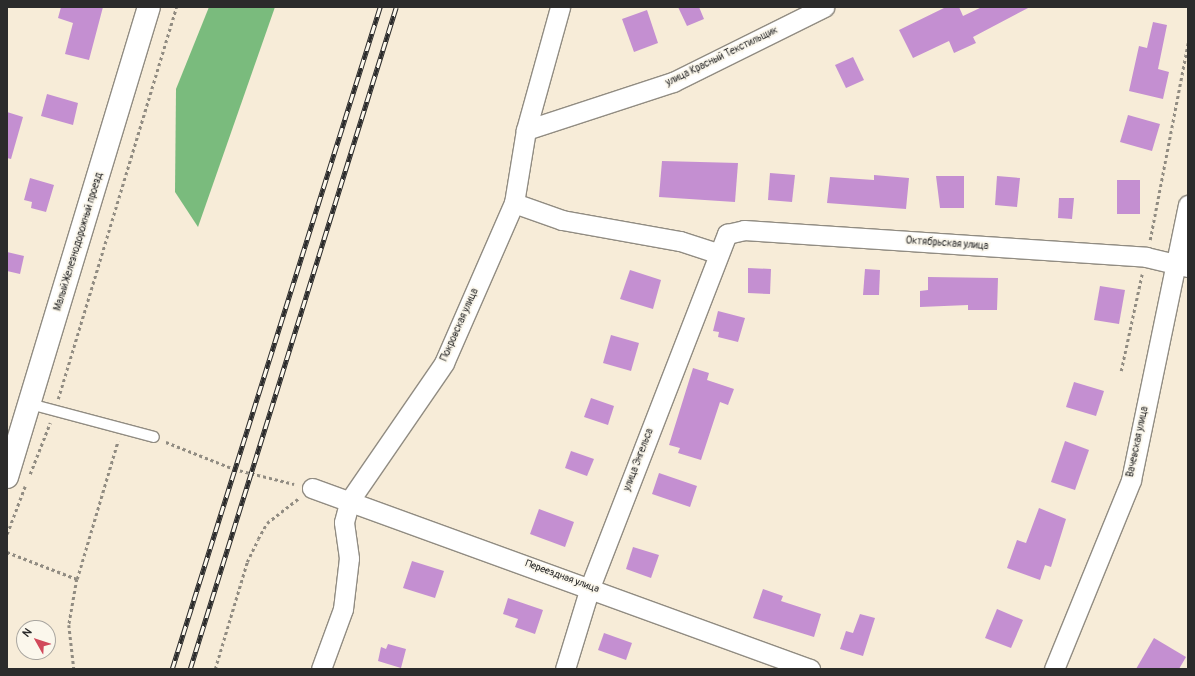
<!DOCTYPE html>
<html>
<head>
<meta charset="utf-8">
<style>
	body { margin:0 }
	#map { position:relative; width:1195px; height:676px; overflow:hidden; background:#f7ecd8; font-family:Pangolin,sans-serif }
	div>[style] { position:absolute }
	.forest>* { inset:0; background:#7abb7d }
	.building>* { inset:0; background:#c48fd1 }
	.path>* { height:2.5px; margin-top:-1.25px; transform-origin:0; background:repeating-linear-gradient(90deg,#918c82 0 3px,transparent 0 6px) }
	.roads { filter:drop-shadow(1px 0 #918c82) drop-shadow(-1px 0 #918c82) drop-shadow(0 1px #918c82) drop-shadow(0 -1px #918c82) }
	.lane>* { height:10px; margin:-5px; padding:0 5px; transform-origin:5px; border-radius:5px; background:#fff }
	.street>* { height:19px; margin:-9.5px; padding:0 9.5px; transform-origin:9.5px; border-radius:9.5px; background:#fff }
	.secondary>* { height:22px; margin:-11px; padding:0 11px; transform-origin:11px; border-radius:11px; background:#fff }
	.rail>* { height:4.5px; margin-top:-2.25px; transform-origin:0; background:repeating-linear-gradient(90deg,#fbf7ec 0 9px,#2b2b2b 0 18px); box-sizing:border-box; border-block:1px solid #2b2b2b }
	span { translate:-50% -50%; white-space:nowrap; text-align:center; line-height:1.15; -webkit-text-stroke:3.5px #fbf7ec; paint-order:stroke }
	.street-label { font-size:10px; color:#2b2b2b }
	.frame { position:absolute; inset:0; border:8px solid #2b2b2b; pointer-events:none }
	.north { position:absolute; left:16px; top:620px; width:40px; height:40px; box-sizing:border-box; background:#fbf7ec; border:1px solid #a8a59f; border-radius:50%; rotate:309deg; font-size:11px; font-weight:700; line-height:16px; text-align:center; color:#2b2b2b }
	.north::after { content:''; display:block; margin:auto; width:14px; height:18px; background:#d1495b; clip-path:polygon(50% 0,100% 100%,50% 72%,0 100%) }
</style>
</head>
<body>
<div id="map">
	<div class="forest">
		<div style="clip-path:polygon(209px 7px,275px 7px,198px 227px,175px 192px,176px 89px)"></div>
	</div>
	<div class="building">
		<div style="clip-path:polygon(61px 7px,103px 7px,89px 60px,65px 54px,73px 23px,58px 18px)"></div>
		<div style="clip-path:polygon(678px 7px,699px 7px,704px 19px,687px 26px)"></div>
		<div style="clip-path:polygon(946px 7px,959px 7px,963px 16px,982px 7px,1030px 7px,973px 37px,976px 43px,954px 53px,949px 41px,913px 58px,899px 30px)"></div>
		<div style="clip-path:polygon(647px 10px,658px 43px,634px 52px,622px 19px)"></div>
		<div style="clip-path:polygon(1153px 22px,1167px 25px,1158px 69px,1169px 72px,1163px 99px,1129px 91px,1139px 46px,1147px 48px)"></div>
		<div style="clip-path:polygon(853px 57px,864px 80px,846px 88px,835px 65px)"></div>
		<div style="clip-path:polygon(47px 94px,78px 103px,73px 125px,41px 116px)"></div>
		<div style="clip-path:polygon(7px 112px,23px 117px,11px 159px,7px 158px)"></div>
		<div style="clip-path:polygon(1128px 115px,1160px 124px,1152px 151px,1120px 142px)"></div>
		<div style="clip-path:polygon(662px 161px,738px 163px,735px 202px,659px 197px)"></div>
		<div style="clip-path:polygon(770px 173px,795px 175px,792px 202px,768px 200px)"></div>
		<div style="clip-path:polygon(874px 175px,909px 178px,906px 209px,827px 203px,830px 177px,874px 180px)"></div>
		<div style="clip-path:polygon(936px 176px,964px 176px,964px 208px,940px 208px)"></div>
		<div style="clip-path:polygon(997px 176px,1020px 178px,1017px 207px,995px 205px)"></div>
		<div style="clip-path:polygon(30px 178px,54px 185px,46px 212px,31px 208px,32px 202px,24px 200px)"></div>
		<div style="clip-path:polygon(1117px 180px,1140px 180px,1140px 214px,1117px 214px)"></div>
		<div style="clip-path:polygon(1059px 198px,1074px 198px,1072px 219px,1058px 218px)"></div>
		<div style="clip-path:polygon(7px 252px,24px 256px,20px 274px,7px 271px)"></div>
		<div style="clip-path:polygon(748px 268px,771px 269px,770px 294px,748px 293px)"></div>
		<div style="clip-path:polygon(865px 269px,880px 270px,879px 295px,863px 295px)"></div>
		<div style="clip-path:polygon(630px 270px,661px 280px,653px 309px,620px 299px)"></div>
		<div style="clip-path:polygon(928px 277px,998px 278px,997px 310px,968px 310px,968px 305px,920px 307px,920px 291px,928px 290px)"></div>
		<div style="clip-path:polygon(1100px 286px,1125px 290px,1119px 324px,1094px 320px)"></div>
		<div style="clip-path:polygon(718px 311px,745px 318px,738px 342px,718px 337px,719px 332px,713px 331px)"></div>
		<div style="clip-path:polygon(611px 335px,639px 343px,631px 371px,603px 363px)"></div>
		<div style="clip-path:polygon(693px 368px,709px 373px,707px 380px,734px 389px,728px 405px,720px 402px,701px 460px,678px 453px,680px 448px,669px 445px)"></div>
		<div style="clip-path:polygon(1074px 382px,1104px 391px,1096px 416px,1066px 407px)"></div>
		<div style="clip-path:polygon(591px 398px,614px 406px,608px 425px,584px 417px)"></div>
		<div style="clip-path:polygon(1065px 441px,1089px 450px,1075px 490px,1051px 482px)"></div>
		<div style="clip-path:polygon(571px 451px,594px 459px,587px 476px,565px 468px)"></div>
		<div style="clip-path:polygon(659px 473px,697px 486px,690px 507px,652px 494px)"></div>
		<div style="clip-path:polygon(1039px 508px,1066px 519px,1051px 567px,1045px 565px,1040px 580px,1007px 568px,1017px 540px,1026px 543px)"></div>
		<div style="clip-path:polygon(539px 509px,574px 522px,565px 547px,530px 534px)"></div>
		<div style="clip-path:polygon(633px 547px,659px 555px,651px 578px,626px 569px)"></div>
		<div style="clip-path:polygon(412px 561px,444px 571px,435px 598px,403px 588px)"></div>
		<div style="clip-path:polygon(763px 589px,783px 596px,781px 601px,821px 614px,814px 637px,753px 618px)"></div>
		<div style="clip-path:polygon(508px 598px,543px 610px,535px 634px,515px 627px,518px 619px,503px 614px)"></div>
		<div style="clip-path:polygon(997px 609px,1023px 620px,1011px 648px,985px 638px)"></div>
		<div style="clip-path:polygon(860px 614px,875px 618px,863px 656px,840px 649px,846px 631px,853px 633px)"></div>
		<div style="clip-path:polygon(604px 633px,632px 643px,626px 660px,598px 650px)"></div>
		<div style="clip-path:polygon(1154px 638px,1186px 657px,1179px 669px,1136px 669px)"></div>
		<div style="clip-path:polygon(388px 644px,406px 649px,401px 668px,378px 661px,381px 647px,386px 649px)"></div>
	</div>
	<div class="path">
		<div style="left:1150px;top:240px;width:202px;rotate:-79.1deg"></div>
		<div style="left:1121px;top:371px;width:99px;rotate:-77.8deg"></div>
		<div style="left:58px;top:399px;width:409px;rotate:-73.2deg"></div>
		<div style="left:166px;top:442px;width:73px;rotate:21.7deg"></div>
		<div style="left:234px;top:469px;width:62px;rotate:14deg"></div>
		<div style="left:30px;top:474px;width:55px;rotate:-68.6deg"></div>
		<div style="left:7px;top:534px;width:51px;rotate:-69.4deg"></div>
		<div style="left:7px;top:552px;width:75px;rotate:21.1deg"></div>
		<div style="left:77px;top:579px;width:47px;rotate:99.9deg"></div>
		<div style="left:69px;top:625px;width:44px;rotate:83.5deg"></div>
		<div style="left:77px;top:579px;width:144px;rotate:-73.5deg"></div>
		<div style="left:215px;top:669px;width:112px;rotate:-73.3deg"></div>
		<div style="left:247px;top:562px;width:25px;rotate:-64deg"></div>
		<div style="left:258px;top:539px;width:18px;rotate:-61deg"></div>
		<div style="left:267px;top:523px;width:41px;rotate:-38deg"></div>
	</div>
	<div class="roads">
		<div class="lane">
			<div style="left:30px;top:404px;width:128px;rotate:14.9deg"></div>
		</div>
		<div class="street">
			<div style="left:526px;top:130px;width:155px;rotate:-18.1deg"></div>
			<div style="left:673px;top:82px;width:169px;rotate:-26.4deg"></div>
			<div style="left:514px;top:203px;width:51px;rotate:19.5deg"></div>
			<div style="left:562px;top:220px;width:120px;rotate:10.1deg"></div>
			<div style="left:680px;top:241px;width:40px;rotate:18deg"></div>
			<div style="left:312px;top:488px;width:530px;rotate:19.97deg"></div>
			<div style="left:321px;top:669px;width:64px;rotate:-69.9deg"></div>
			<div style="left:343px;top:609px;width:51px;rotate:-83.3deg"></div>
			<div style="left:349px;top:558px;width:36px;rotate:-98deg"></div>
			<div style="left:344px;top:522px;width:23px;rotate:-75deg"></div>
			<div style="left:350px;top:500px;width:166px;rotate:-55.5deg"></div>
			<div style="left:444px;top:363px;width:175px;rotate:-66.4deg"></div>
			<div style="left:514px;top:203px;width:74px;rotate:-80.7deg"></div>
			<div style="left:526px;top:130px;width:128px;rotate:-74.5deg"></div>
			<div style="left:565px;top:669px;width:86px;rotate:-73deg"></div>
			<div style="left:590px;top:587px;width:379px;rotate:-68.8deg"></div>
			<div style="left:727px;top:234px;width:17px;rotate:-13deg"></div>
			<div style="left:744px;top:230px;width:403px;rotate:3.8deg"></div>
			<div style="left:1146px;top:257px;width:43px;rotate:13.4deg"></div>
			<div style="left:1054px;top:669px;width:204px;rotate:-67.8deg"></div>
			<div style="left:1131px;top:480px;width:281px;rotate:-78.3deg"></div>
		</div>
		<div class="secondary">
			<div style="left:7px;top:477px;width:491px;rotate:-73.2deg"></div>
		</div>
	</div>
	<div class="rail">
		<div style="left:172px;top:669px;width:694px;rotate:-72.56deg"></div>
		<div style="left:190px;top:669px;width:693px;rotate:-72.71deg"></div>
	</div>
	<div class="street-label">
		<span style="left:722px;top:57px;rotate:-26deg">улица Красный Текстильщик</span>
		<span style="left:79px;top:242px;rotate:-73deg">Малый Железнодорожный проезд</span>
		<span style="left:947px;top:244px;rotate:4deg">Октябрьская улица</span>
		<span style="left:460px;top:325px;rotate:-66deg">Покровская улица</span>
		<span style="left:1138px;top:442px;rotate:-78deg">Вачевская улица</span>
		<span style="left:639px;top:460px;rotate:-69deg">улица Энгельса</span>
		<span style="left:562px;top:577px;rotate:20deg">Переездная улица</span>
	</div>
	<div class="frame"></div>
	<div class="north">N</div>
</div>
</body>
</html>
